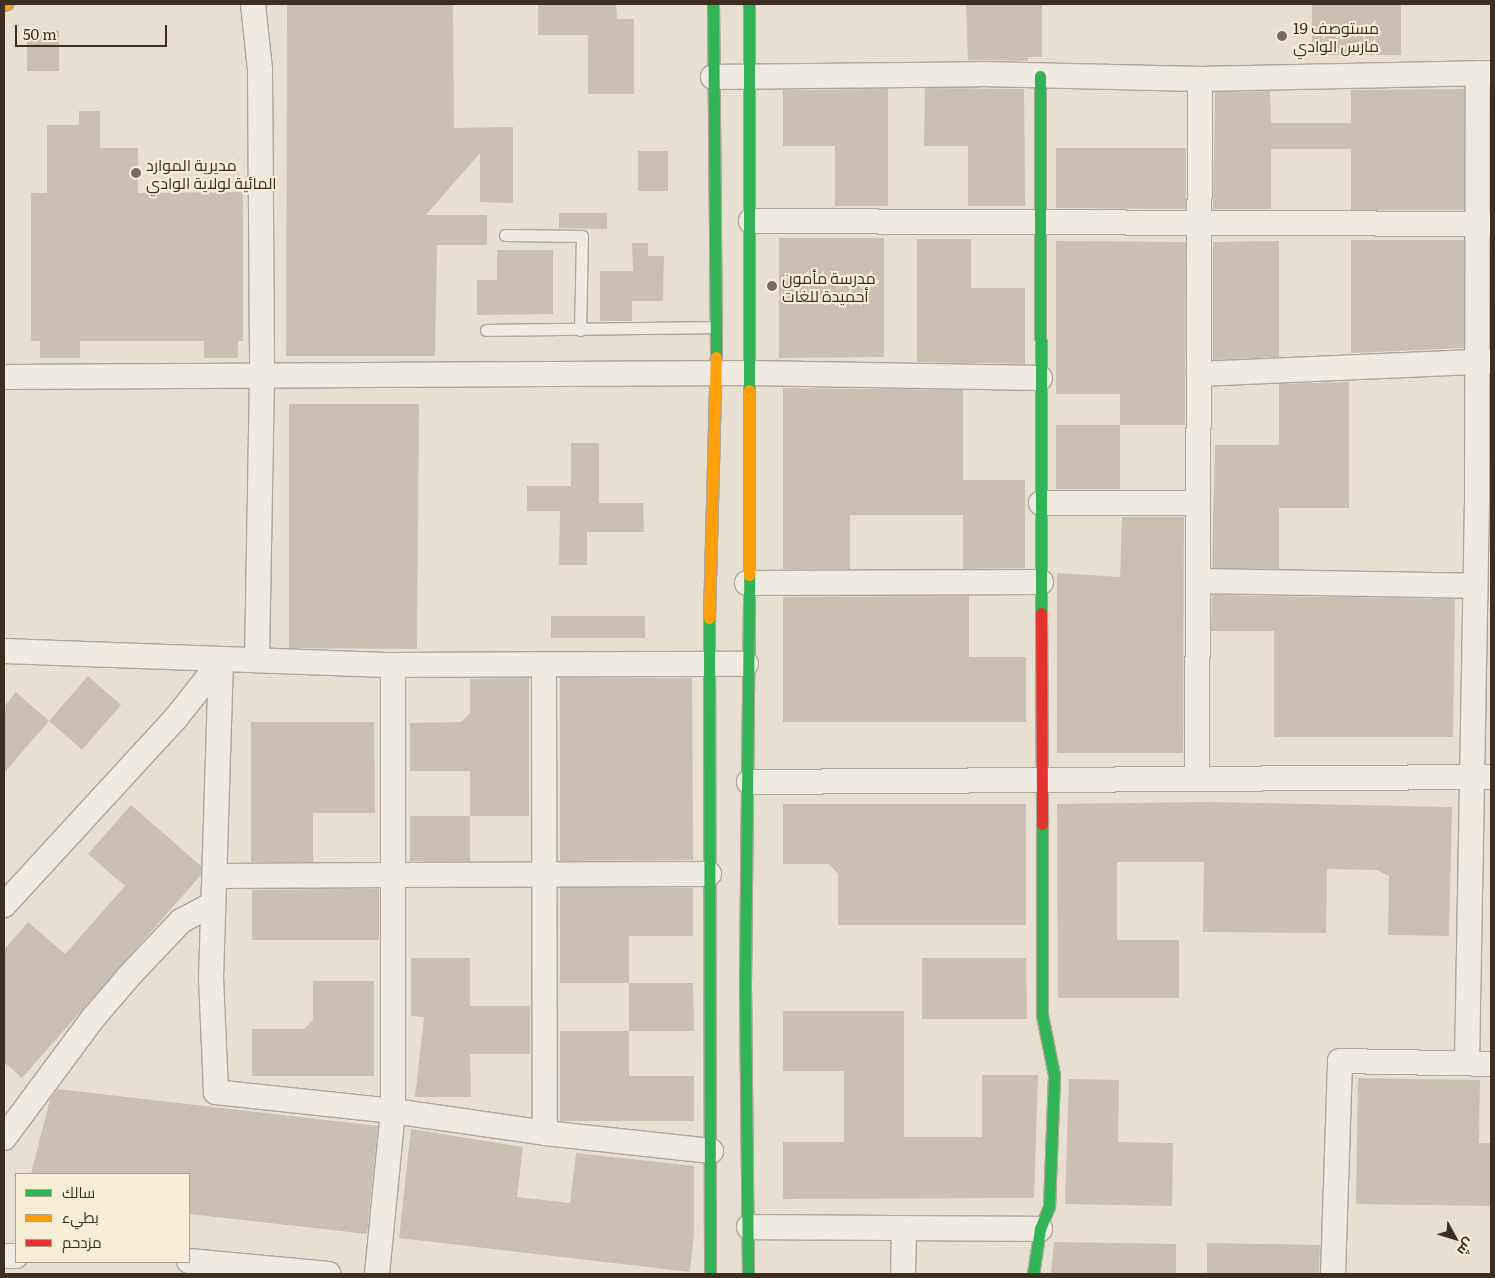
<!DOCTYPE html>
<html>
<head>
<meta charset="utf-8">
<style>
	body { margin:0 }
	#map { position:relative; width:1495px; height:1278px; overflow:hidden; background:#e7e0d1; font-family:Literata,Cairo,serif }
	div>[style] { position:absolute }
	.building>* { inset:0; background:#cbbfb2 }
	.roads { filter:drop-shadow(1px 0 #ada599) drop-shadow(-1px 0 #ada599) drop-shadow(0 1px #ada599) drop-shadow(0 -1px #ada599) }
	.lane>* { height:11px; margin:-5.5px; padding:0 5.5px; transform-origin:5.5px; border-radius:5.5px; background:#efebe3 }
	.street>* { height:24px; margin:-12px; padding:0 12px; transform-origin:12px; border-radius:12px; background:#efebe3 }
	.fast>* { height:11px; margin:-5.5px; padding:0 5.5px; transform-origin:5.5px; border-radius:5.5px; background:#30b455 }
	.slow>* { height:11px; margin:-5.5px; padding:0 5.5px; transform-origin:5.5px; border-radius:5.5px; background:#ff9f0a }
	.jam>* { height:11px; margin:-5.5px; padding:0 5.5px; transform-origin:5.5px; border-radius:5.5px; background:#e5322d }
	.dots>* { width:14px; height:14px; translate:-50% -50%; box-sizing:border-box; border:2px solid #f7eed8; border-radius:50% }
	span { translate:-50% -50%; white-space:nowrap; text-align:center; line-height:1.15; -webkit-text-stroke:4px #f7eed8; paint-order:stroke }
	.poi-label { font-size:16px; color:#3d2e20 }
	.left { translate:0 -50%; text-align:left }
	.frame { position:absolute; inset:0; border:5px solid #3d2e20; pointer-events:none }
	.legend { position:absolute; left:15px; top:1173px; width:175px; height:90px; box-sizing:border-box; background:#f7eed8; border:1px solid #ada18e; margin:0; padding:6px 9px; list-style:none; font-size:15px; color:#3d2e20 }
	.legend li { display:flex; align-items:center; gap:10px; height:25px }
	.legend b { width:25px; border:1px solid #ada18e }
	.north { position:absolute; left:1430px; top:1213px; width:50px; height:50px; -webkit-text-stroke:4px #f7eed8; paint-order:stroke; rotate:129deg; font-size:14px; font-weight:700; line-height:20px; text-align:center; color:#3d2e20 }
	.north::after { content:''; display:block; margin:auto; width:18px; height:22px; background:#3d2e20; clip-path:polygon(50% 0,100% 100%,50% 72%,0 100%) }
	.scale { position:absolute; left:15px; top:25px; width:152px; height:22px; box-sizing:border-box; border:2px solid #3d2e20; border-top:0; padding-left:6px; font-size:15px; line-height:18px; white-space:nowrap; color:#3d2e20; -webkit-text-stroke:4px #f7eed8; paint-order:stroke }
</style>
</head>
<body>
<div id="map">
	<div class="building">
		<div style="clip-path:polygon(287px 4px,453px 4px,454px 128px,513px 127px,513px 203px,480px 202px,480px 153px,426px 215px,487px 215px,487px 245px,437px 245px,435px 356px,286px 356px)"></div>
		<div style="clip-path:polygon(538px 4px,616px 4px,617px 19px,634px 19px,634px 94px,588px 94px,588px 35px,538px 35px)"></div>
		<div style="clip-path:polygon(966px 4px,1042px 4px,1042px 57px,1028px 57px,1028px 61px,968px 60px)"></div>
		<div style="clip-path:polygon(1312px 4px,1401px 4px,1401px 55px,1312px 55px)"></div>
		<div style="clip-path:polygon(59px 30px,59px 71px,27px 71px,27px 31px)"></div>
		<div style="clip-path:polygon(925px 88px,1024px 89px,1025px 206px,968px 206px,968px 146px,924px 146px)"></div>
		<div style="clip-path:polygon(888px 89px,888px 206px,835px 206px,835px 146px,783px 146px,783px 90px)"></div>
		<div style="clip-path:polygon(1464px 89px,1464px 210px,1351px 210px,1351px 149px,1271px 149px,1271px 209px,1213px 209px,1215px 92px,1270px 91px,1271px 123px,1351px 123px,1351px 90px)"></div>
		<div style="clip-path:polygon(79px 111px,100px 111px,100px 148px,138px 148px,138px 193px,243px 192px,243px 341px,238px 341px,238px 358px,204px 358px,204px 341px,80px 341px,80px 358px,40px 358px,40px 341px,31px 341px,31px 193px,47px 193px,47px 125px,79px 125px)"></div>
		<div style="clip-path:polygon(1056px 148px,1186px 148px,1186px 209px,1056px 208px)"></div>
		<div style="clip-path:polygon(638px 151px,668px 151px,668px 191px,638px 191px)"></div>
		<div style="clip-path:polygon(559px 213px,607px 213px,607px 229px,559px 228px)"></div>
		<div style="clip-path:polygon(779px 238px,884px 238px,884px 357px,779px 358px)"></div>
		<div style="clip-path:polygon(917px 239px,971px 239px,971px 288px,1025px 288px,1025px 364px,917px 362px)"></div>
		<div style="clip-path:polygon(1351px 240px,1464px 240px,1464px 348px,1351px 353px)"></div>
		<div style="clip-path:polygon(1056px 241px,1186px 242px,1185px 425px,1120px 425px,1120px 394px,1056px 394px)"></div>
		<div style="clip-path:polygon(1279px 241px,1279px 357px,1213px 360px,1213px 242px)"></div>
		<div style="clip-path:polygon(632px 243px,648px 243px,648px 256px,664px 256px,663px 301px,632px 301px,632px 321px,600px 321px,600px 271px,633px 271px)"></div>
		<div style="clip-path:polygon(497px 250px,553px 250px,553px 314px,477px 315px,477px 280px,497px 280px)"></div>
		<div style="clip-path:polygon(1349px 382px,1349px 508px,1279px 508px,1279px 569px,1212px 568px,1215px 445px,1279px 445px,1279px 384px)"></div>
		<div style="clip-path:polygon(783px 388px,963px 390px,963px 480px,1025px 480px,1025px 568px,963px 569px,963px 515px,850px 515px,850px 569px,783px 569px)"></div>
		<div style="clip-path:polygon(289px 404px,419px 404px,417px 649px,289px 648px)"></div>
		<div style="clip-path:polygon(1056px 425px,1120px 425px,1120px 489px,1056px 489px)"></div>
		<div style="clip-path:polygon(571px 443px,599px 443px,599px 503px,643px 503px,644px 532px,587px 532px,587px 565px,559px 565px,560px 511px,527px 511px,527px 486px,571px 486px)"></div>
		<div style="clip-path:polygon(1122px 517px,1184px 517px,1183px 753px,1057px 753px,1057px 573px,1120px 577px)"></div>
		<div style="clip-path:polygon(1212px 595px,1455px 599px,1453px 737px,1274px 737px,1274px 631px,1211px 631px)"></div>
		<div style="clip-path:polygon(969px 596px,969px 657px,1026px 657px,1026px 722px,783px 722px,783px 597px)"></div>
		<div style="clip-path:polygon(551px 616px,645px 616px,645px 638px,551px 638px)"></div>
		<div style="clip-path:polygon(88px 676px,121px 705px,82px 750px,49px 721px)"></div>
		<div style="clip-path:polygon(529px 678px,529px 816px,470px 816px,470px 771px,410px 771px,410px 723px,461px 722px,470px 713px,470px 679px)"></div>
		<div style="clip-path:polygon(560px 678px,692px 678px,693px 860px,560px 861px)"></div>
		<div style="clip-path:polygon(16px 692px,49px 721px,4px 773px,4px 707px)"></div>
		<div style="clip-path:polygon(251px 722px,374px 722px,375px 813px,313px 813px,313px 862px,251px 862px)"></div>
		<div style="clip-path:polygon(1205px 802px,1452px 807px,1449px 936px,1388px 935px,1389px 876px,1377px 870px,1327px 869px,1326px 933px,1203px 932px,1204px 862px,1117px 862px,1117px 940px,1179px 940px,1179px 998px,1058px 998px,1057px 804px)"></div>
		<div style="clip-path:polygon(783px 804px,1026px 804px,1026px 925px,838px 925px,838px 874px,829px 864px,783px 864px)"></div>
		<div style="clip-path:polygon(131px 805px,201px 866px,201px 875px,22px 1078px,4px 1062px,4px 950px,28px 922px,65px 954px,125px 886px,88px 854px)"></div>
		<div style="clip-path:polygon(410px 816px,470px 816px,470px 861px,410px 861px)"></div>
		<div style="clip-path:polygon(560px 888px,693px 888px,693px 936px,629px 936px,629px 983px,560px 983px)"></div>
		<div style="clip-path:polygon(331px 889px,379px 889px,379px 940px,252px 940px,252px 890px)"></div>
		<div style="clip-path:polygon(411px 958px,470px 958px,470px 1006px,530px 1006px,530px 1054px,470px 1054px,471px 1097px,415px 1097px,424px 1017px,411px 1016px)"></div>
		<div style="clip-path:polygon(922px 958px,1026px 958px,1027px 1019px,922px 1019px)"></div>
		<div style="clip-path:polygon(313px 981px,374px 981px,374px 1076px,252px 1076px,252px 1029px,304px 1029px,313px 1020px)"></div>
		<div style="clip-path:polygon(629px 983px,693px 983px,694px 1031px,629px 1031px)"></div>
		<div style="clip-path:polygon(783px 1011px,904px 1011px,904px 1137px,982px 1137px,982px 1075px,1038px 1075px,1034px 1198px,783px 1199px,783px 1142px,844px 1142px,844px 1071px,783px 1071px)"></div>
		<div style="clip-path:polygon(560px 1031px,629px 1031px,629px 1076px,694px 1076px,694px 1121px,560px 1121px)"></div>
		<div style="clip-path:polygon(1358px 1078px,1480px 1080px,1479px 1143px,1491px 1143px,1491px 1206px,1356px 1204px)"></div>
		<div style="clip-path:polygon(1069px 1079px,1119px 1080px,1118px 1142px,1173px 1143px,1172px 1206px,1065px 1204px)"></div>
		<div style="clip-path:polygon(58px 1089px,378px 1126px,367px 1234px,189px 1214px,189px 1174px,31px 1174px,50px 1099px)"></div>
		<div style="clip-path:polygon(411px 1129px,523px 1147px,517px 1197px,570px 1203px,576px 1153px,694px 1166px,694px 1234px,690px 1272px,399px 1238px)"></div>
		<div style="clip-path:polygon(1054px 1242px,1176px 1244px,1176px 1274px,1051px 1274px)"></div>
		<div style="clip-path:polygon(1207px 1243px,1320px 1245px,1319px 1274px,1207px 1274px)"></div>
	</div>
	<div class="roads">
		<div class="lane">
			<div style="left:505px;top:235px;width:77px;rotate:0.7deg"></div>
			<div style="left:582px;top:236px;width:94px;rotate:91.2deg"></div>
			<div style="left:486px;top:330px;width:230px;rotate:-0.7deg"></div>
		</div>
		<div class="street">
			<div style="left:253px;top:4px;width:65px;rotate:83.9deg"></div>
			<div style="left:260px;top:69px;width:306px;rotate:89.6deg"></div>
			<div style="left:262px;top:375px;width:285px;rotate:91deg"></div>
			<div style="left:713px;top:77px;width:268px;rotate:-0.6deg"></div>
			<div style="left:981px;top:74px;width:219px;rotate:1.3deg"></div>
			<div style="left:1200px;top:79px;width:291px;rotate:-1.2deg"></div>
			<div style="left:751px;top:221px;width:740px;rotate:0.23deg"></div>
			<div style="left:1199px;top:374px;width:292px;rotate:-2.5deg"></div>
			<div style="left:4px;top:377px;width:746px;rotate:-0.31deg"></div>
			<div style="left:750px;top:373px;width:290px;rotate:1deg"></div>
			<div style="left:1041px;top:503px;width:157px"></div>
			<div style="left:1198px;top:581px;width:276px;rotate:1deg"></div>
			<div style="left:747px;top:583px;width:294px;rotate:-0.2deg"></div>
			<div style="left:4px;top:651px;width:389px;rotate:2.1deg"></div>
			<div style="left:393px;top:665px;width:353px;rotate:-0.2deg"></div>
			<div style="left:393px;top:665px;width:210px;rotate:90deg"></div>
			<div style="left:393px;top:875px;width:316px;rotate:-0.2deg"></div>
			<div style="left:544px;top:665px;width:468px;rotate:89.9deg"></div>
			<div style="left:1197px;top:776px;width:697px;rotate:-89.75deg"></div>
			<div style="left:749px;top:782px;width:742px;rotate:-0.39deg"></div>
			<div style="left:217px;top:876px;width:176px;rotate:-0.3deg"></div>
			<div style="left:393px;top:875px;width:236px;rotate:90deg"></div>
			<div style="left:393px;top:1111px;width:178px;rotate:-173.9deg"></div>
			<div style="left:216px;top:1092px;width:113px;rotate:-92.5deg"></div>
			<div style="left:211px;top:979px;width:318px;rotate:-88.2deg"></div>
			<div style="left:4px;top:905px;width:254px;rotate:-47.4deg"></div>
			<div style="left:176px;top:718px;width:73px;rotate:-51.7deg"></div>
			<div style="left:1467px;top:1063px;width:562px;rotate:-88.98deg"></div>
			<div style="left:1477px;top:501px;width:428px;rotate:-89.9deg"></div>
			<div style="left:4px;top:1138px;width:151px;rotate:-53.4deg"></div>
			<div style="left:94px;top:1017px;width:54px;rotate:-49.5deg"></div>
			<div style="left:129px;top:976px;width:76px;rotate:-46.6deg"></div>
			<div style="left:181px;top:921px;width:36px;rotate:-28deg"></div>
			<div style="left:749px;top:1227px;width:291px;rotate:0.4deg"></div>
			<div style="left:4px;top:1256px;width:12px"></div>
			<div style="left:189px;top:1261px;width:140px;rotate:5.3deg"></div>
			<div style="left:377px;top:1274px;width:164px;rotate:-84.4deg"></div>
			<div style="left:393px;top:1111px;width:154px;rotate:8.2deg"></div>
			<div style="left:545px;top:1133px;width:167px;rotate:6.2deg"></div>
			<div style="left:903px;top:1274px;width:44px;rotate:-88.7deg"></div>
			<div style="left:1333px;top:1274px;width:213px;rotate:-88.1deg"></div>
			<div style="left:1340px;top:1061px;width:151px;rotate:1.1deg"></div>
		</div>
		<div class="fast">
			<div style="left:713px;top:4px;width:353px;rotate:89.5deg"></div>
			<div style="left:749px;top:4px;width:386px;rotate:90deg"></div>
			<div style="left:1040px;top:76px;width:537px;rotate:89.89deg"></div>
			<div style="left:709px;top:618px;width:656px;rotate:89.91deg"></div>
			<div style="left:748px;top:1274px;width:292px;rotate:-90.6deg"></div>
			<div style="left:745px;top:982px;width:407px;rotate:-89.4deg"></div>
			<div style="left:1033px;top:1274px;width:46px;rotate:-81.2deg"></div>
			<div style="left:1040px;top:1229px;width:24px;rotate:-68deg"></div>
			<div style="left:1049px;top:1207px;width:132px;rotate:-87.8deg"></div>
			<div style="left:1054px;top:1075px;width:61px;rotate:-101.3deg"></div>
			<div style="left:1042px;top:1015px;width:191px;rotate:-90deg"></div>
		</div>
		<div class="slow">
			<div style="left:4px;top:5px;width:3px;rotate:-18deg"></div>
			<div style="left:749px;top:390px;width:185px;rotate:90deg"></div>
			<div style="left:709px;top:618px;width:261px;rotate:-88.5deg"></div>
		</div>
		<div class="jam">
			<div style="left:1041px;top:613px;width:211px;rotate:89.7deg"></div>
		</div>
	</div>
	<div class="dots">
		<div style="left:1282px;top:36px;background:#786c5e"></div>
		<div style="left:136px;top:173px;background:#786c5e"></div>
		<div style="left:772px;top:286px;background:#786c5e"></div>
	</div>
	<div class="poi-label">
		<span class="left" style="left:1293px;top:36px">مستوصف 19<br>مارس الوادي</span>
		<span class="left" style="left:146px;top:173px">مديرية الموارد<br>المائية لولاية الوادي</span>
		<span class="left" style="left:782px;top:286px">مدرسة مأمون<br>أحميدة للغات</span>
	</div>
	<div class="frame"></div>
	<ul class="legend">
	<li><b style="height:6px;background:#30b455"></b>سالك</li>
	<li><b style="height:6px;background:#ff9f0a"></b>بطيء</li>
	<li><b style="height:6px;background:#e5322d"></b>مزدحم</li>
	</ul>
	<div class="north">ش</div>
	<div class="scale">50 m</div>
</div>
</body>
</html>
